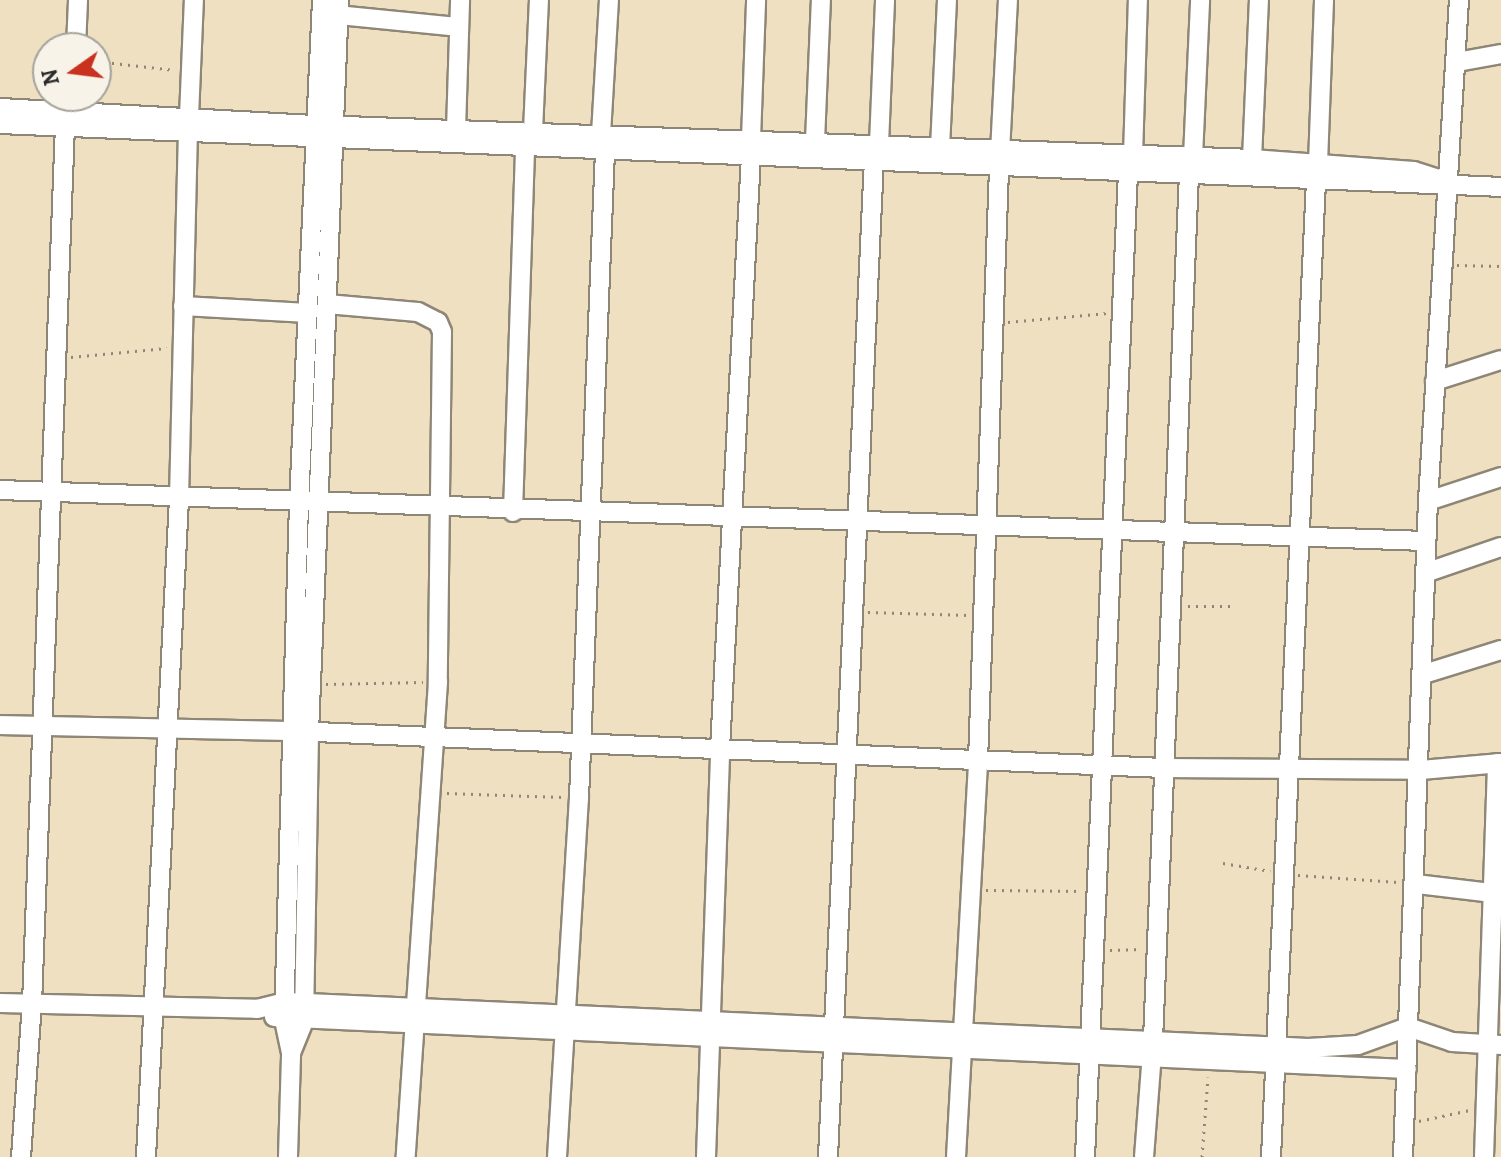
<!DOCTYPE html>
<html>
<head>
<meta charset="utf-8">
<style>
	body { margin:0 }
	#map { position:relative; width:1501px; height:1157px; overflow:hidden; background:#f0e0c2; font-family:Alegreya,serif }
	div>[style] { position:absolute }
	.path>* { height:3px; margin-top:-1.5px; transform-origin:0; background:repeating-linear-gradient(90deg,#8e8676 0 2px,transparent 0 8px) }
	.roads { filter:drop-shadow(2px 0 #8e8676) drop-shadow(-2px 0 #8e8676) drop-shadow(0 2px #8e8676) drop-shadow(0 -2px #8e8676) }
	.minor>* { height:18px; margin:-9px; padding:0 9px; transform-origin:9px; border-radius:9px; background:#fff }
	span { translate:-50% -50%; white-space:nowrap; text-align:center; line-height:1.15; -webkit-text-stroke:6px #f7f3e8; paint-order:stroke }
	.north { position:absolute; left:32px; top:32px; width:80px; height:80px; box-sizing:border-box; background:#f7f3e8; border:2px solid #a5a39c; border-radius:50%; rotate:256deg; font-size:22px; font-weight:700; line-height:32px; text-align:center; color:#2b2b2b }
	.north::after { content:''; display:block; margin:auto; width:28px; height:36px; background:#c8321e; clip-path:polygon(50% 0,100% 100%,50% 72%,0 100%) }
</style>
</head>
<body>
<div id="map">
	<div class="path">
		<div style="left:96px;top:61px;width:79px;rotate:6.6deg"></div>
		<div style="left:1457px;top:265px;width:44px;rotate:1.3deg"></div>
		<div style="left:1008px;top:322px;width:100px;rotate:-5.1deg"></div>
		<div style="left:71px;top:357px;width:96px;rotate:-5.4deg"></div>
		<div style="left:1188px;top:606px;width:43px"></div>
		<div style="left:868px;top:612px;width:101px;rotate:1.7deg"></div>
		<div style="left:326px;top:684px;width:97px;rotate:-1.2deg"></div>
		<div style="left:447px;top:793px;width:117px;rotate:2deg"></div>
		<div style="left:1223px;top:863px;width:48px;rotate:9.7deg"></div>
		<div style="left:1298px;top:875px;width:100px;rotate:4deg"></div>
		<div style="left:986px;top:890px;width:96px;rotate:0.6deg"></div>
		<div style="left:1110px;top:950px;width:32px;rotate:-2deg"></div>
		<div style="left:1419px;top:1121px;width:52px;rotate:-12.2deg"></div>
		<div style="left:1202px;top:1157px;width:80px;rotate:-85.7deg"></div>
	</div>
	<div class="roads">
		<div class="minor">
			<div style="left:338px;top:15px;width:121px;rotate:5.7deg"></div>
			<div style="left:76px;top:48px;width:48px;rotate:-87.6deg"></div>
			<div style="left:1457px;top:62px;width:45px;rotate:-10.3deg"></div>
			<div style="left:0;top:108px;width:317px;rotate:3.1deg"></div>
			<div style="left:317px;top:125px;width:936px;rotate:2.08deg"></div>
			<div style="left:1252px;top:159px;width:162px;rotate:4.2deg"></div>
			<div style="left:1414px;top:171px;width:35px;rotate:18deg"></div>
			<div style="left:189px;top:117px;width:117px;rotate:-87.6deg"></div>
			<div style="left:0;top:124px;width:1502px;rotate:2.4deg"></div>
			<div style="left:456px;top:130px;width:130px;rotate:-88.2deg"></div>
			<div style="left:533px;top:131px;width:131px;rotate:-87.4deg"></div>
			<div style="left:601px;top:134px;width:134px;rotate:-86.6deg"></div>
			<div style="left:751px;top:139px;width:139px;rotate:-87.9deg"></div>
			<div style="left:815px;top:141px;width:141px;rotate:-87.6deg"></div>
			<div style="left:879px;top:144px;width:144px;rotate:-87.6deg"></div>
			<div style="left:940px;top:148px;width:148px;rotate:-87.3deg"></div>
			<div style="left:1000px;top:152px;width:152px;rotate:-87deg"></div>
			<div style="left:1133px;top:156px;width:156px;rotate:-88.2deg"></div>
			<div style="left:1193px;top:157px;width:157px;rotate:-87.4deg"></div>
			<div style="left:1252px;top:159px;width:159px;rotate:-87.5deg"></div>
			<div style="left:1318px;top:164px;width:164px;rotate:-87.9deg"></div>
			<div style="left:327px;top:304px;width:91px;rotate:5deg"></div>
			<div style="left:418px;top:312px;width:22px;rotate:27deg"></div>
			<div style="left:438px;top:322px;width:11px;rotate:68deg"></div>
			<div style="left:442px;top:332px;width:350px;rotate:90.7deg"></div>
			<div style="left:438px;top:682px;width:476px;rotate:93.9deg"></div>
			<div style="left:183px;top:306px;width:125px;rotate:3.2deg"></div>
			<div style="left:1435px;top:381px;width:69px;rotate:-17.7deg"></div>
			<div style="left:0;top:490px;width:1427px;rotate:2.05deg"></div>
			<div style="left:1428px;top:501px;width:77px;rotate:-18.2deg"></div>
			<div style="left:513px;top:512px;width:365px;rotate:-88.1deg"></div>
			<div style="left:1425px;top:573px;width:80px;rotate:-18.9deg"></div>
			<div style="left:1424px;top:674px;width:81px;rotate:-17.3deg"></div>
			<div style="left:0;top:725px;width:292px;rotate:1.2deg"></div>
			<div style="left:292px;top:731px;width:872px;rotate:2.43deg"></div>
			<div style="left:1163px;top:768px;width:258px;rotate:0.4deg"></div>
			<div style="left:1421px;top:770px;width:80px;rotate:-5deg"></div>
			<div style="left:1416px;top:884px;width:77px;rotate:6.8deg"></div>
			<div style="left:0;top:1003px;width:257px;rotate:1.3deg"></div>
			<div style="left:257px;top:1009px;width:29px;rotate:-14deg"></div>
			<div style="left:285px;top:1002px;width:1024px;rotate:2.57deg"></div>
			<div style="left:1308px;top:1048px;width:50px;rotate:-3.4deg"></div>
			<div style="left:1358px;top:1045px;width:53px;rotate:-19.8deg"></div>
			<div style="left:1408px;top:1027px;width:46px;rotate:18.8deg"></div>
			<div style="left:1452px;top:1042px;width:49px;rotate:3.5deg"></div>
			<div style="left:274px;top:1017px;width:1134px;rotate:2.63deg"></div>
			<div style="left:291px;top:1053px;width:35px;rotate:-68deg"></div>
			<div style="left:304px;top:1021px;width:289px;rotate:-89deg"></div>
			<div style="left:309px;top:732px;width:733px;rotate:-87.65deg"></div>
			<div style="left:21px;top:1157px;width:153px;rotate:-85.9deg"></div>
			<div style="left:32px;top:1004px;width:879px;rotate:-87.85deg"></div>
			<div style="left:146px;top:1157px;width:660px;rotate:-87.13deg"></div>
			<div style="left:179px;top:498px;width:365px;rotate:-88.6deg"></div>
			<div style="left:288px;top:1157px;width:104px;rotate:-88.3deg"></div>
			<div style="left:291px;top:1053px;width:33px;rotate:-102deg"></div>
			<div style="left:284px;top:1021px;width:518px;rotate:-88.34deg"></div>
			<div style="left:299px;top:503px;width:504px;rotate:-87.38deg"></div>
			<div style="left:557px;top:1157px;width:360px;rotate:-86.5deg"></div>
			<div style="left:579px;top:798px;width:648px;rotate:-87.7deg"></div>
			<div style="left:706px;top:1157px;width:408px;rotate:-88deg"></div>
			<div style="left:720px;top:749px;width:595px;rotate:-87.01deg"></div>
			<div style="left:828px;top:1157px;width:998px;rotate:-87.36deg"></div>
			<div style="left:956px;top:1157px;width:397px;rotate:-86.8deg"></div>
			<div style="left:978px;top:761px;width:593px;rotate:-87.97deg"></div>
			<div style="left:1085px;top:1157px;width:986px;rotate:-87.5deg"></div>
			<div style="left:1144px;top:1157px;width:117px;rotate:-85.6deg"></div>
			<div style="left:1153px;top:1040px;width:868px;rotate:-87.62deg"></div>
			<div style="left:1271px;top:1157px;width:978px;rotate:-87.36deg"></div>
			<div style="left:1403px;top:1157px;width:656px;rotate:-87.82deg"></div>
			<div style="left:1428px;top:501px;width:502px;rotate:-86.46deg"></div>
			<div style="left:1484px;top:1157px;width:394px;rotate:-88.1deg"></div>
		</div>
	</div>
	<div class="north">N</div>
</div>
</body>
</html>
